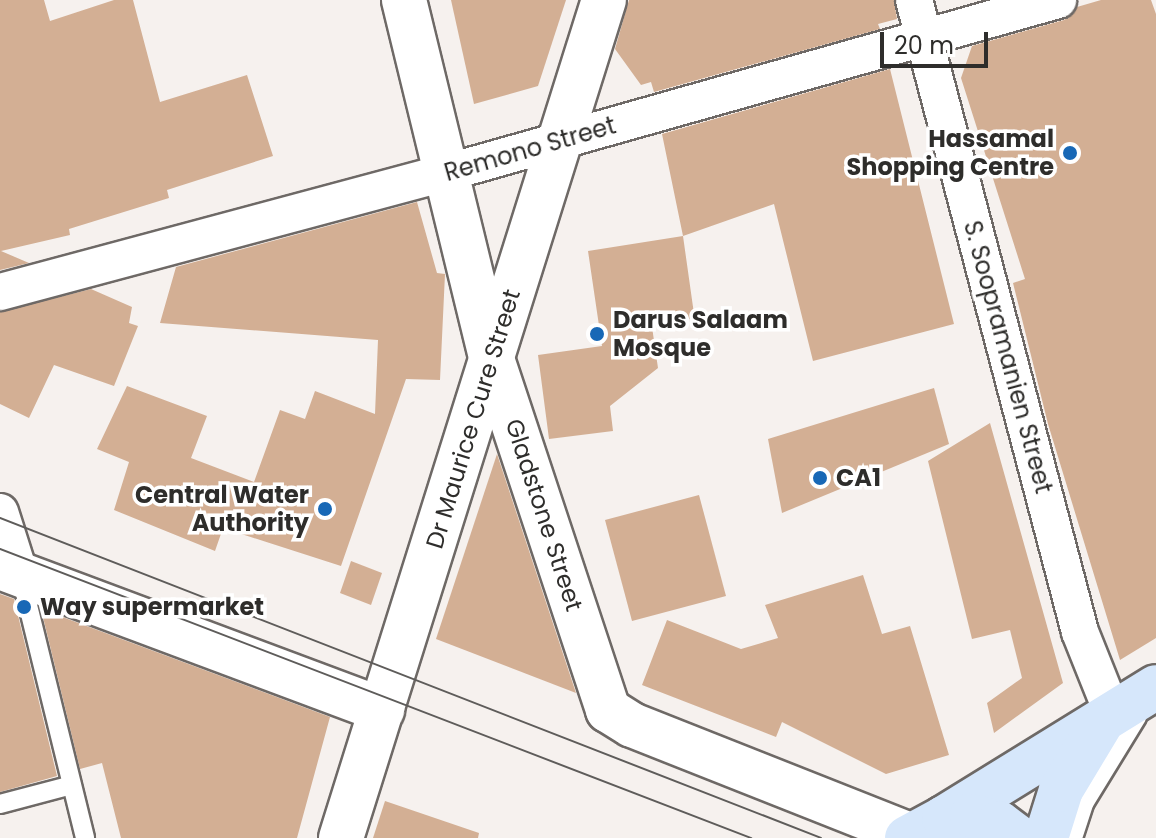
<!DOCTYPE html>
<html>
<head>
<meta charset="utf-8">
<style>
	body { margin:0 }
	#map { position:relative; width:1156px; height:838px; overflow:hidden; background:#f6f1ee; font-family:Poppins,sans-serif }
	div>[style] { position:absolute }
	.building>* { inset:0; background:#d3af94 }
	.roads { filter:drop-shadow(2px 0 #6e6966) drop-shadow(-2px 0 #6e6966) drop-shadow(0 2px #6e6966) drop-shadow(0 -2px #6e6966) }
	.service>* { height:18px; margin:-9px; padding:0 9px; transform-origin:9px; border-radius:9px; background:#fff }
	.minor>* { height:36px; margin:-18px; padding:0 18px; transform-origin:18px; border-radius:18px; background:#fff }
	.tertiary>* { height:44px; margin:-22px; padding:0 22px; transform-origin:22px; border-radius:22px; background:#fff }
	.secondary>* { height:44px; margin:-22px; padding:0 22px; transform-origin:22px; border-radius:22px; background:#fff }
	.primary>* { height:44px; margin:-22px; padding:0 22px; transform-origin:22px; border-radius:22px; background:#d6e7fb }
	.tram>* { height:2px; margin:-1px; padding:0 1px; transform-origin:1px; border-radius:1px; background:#5e5c5a }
	.dots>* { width:22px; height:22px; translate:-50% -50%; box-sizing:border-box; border:4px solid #fff; border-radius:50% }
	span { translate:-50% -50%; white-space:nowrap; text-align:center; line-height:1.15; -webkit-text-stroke:7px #fff; paint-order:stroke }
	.poi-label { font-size:24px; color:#2e2d2b; font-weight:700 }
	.right { translate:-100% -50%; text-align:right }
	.left { translate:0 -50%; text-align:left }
	.street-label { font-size:24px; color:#2e2d2b }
	.scale { position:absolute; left:880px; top:32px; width:108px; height:36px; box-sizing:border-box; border:4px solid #2e2d2b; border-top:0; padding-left:10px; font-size:24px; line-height:28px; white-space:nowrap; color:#2e2d2b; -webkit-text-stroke:6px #fff; paint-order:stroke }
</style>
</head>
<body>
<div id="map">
	<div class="building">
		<div style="clip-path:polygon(0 0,44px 0,50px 21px,114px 0,133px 0,160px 102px,247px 75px,273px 156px,167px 190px,169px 198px,69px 229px,70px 235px,1px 251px,29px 263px,0 270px)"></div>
		<div style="clip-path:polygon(451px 0,566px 0,538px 86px,474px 104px)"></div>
		<div style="clip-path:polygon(629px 0,894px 0,897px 19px,878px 24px,880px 29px,654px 92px,651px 82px,641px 85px,615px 49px)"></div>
		<div style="clip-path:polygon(1101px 0,1151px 0,1156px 14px,1156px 638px,1120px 660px,1048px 424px,1013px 283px,1025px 279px,961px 78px,972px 46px,1064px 20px,1077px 7px)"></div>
		<div style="clip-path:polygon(890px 69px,954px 324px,813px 361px,774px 204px,683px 236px,662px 134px)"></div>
		<div style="clip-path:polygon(417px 202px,437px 273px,445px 274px,440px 380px,406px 379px,341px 566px,223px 528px,215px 551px,114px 510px,129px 462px,97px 449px,127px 386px,207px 416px,191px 458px,254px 482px,280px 410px,305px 419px,315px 391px,375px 414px,378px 340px,160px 323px,176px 267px)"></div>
		<div style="clip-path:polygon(683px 236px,695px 321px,652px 327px,658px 368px,610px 406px,613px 431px,549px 439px,538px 355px,602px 346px,588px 251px)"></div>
		<div style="clip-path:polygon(91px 289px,132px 307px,129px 323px,138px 326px,114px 386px,54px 365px,29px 418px,0 404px,0 312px)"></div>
		<div style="clip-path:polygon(934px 388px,949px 444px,782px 513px,768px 439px)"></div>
		<div style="clip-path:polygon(990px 423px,1063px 683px,994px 733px,987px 703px,1022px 678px,1010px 630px,972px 639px,928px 461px)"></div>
		<div style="clip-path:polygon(497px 454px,576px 693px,436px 639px)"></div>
		<div style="clip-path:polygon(699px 495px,726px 596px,632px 621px,605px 520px)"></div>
		<div style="clip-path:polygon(351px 561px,382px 573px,371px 605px,340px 593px)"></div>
		<div style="clip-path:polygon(863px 575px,882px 634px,910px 626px,949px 755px,886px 774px,782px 722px,776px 737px,642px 685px,667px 620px,741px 649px,778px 638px,765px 605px)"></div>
		<div style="clip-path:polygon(0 594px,14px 599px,57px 776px,0 792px)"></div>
		<div style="clip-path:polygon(41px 609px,330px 717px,297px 838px,121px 838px,102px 763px,80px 769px)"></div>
		<div style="clip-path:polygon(385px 801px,479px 833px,478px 838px,373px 838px)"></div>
	</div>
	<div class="roads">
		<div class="service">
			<div style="left:21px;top:577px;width:269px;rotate:76.2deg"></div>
			<div style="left:0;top:804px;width:74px;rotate:-14.8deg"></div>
			<div style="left:1073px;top:838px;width:38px;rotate:-72deg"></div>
			<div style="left:1085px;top:802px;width:100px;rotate:-58.5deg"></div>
		</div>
		<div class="minor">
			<div style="left:914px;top:0;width:653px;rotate:75.28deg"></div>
			<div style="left:1080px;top:632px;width:86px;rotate:68.2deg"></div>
			<div style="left:0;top:292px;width:465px;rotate:-15deg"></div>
			<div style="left:449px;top:172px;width:633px;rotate:-15.77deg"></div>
			<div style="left:0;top:512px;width:66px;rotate:72.4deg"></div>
		</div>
		<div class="tertiary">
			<div style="left:493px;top:362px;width:367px;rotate:71.7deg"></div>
			<div style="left:608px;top:710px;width:28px;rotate:32deg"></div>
			<div style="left:632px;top:725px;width:299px;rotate:21.6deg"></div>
			<div style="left:0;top:567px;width:408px;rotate:20.5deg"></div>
		</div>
		<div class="secondary">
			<div style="left:404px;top:0;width:371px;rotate:76.3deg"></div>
			<div style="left:341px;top:838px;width:878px;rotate:-72.58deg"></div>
		</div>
		<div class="primary">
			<div style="left:944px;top:818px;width:249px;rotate:-31.7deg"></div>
			<div style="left:907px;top:838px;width:42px;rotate:-28.4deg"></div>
			<div style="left:944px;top:818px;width:28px;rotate:-4deg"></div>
			<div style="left:972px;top:816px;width:28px;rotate:15deg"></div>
			<div style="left:999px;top:823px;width:25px;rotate:37deg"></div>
			<div style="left:1046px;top:838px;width:50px;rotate:-72.6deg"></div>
			<div style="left:1061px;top:790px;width:76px;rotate:-59deg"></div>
		</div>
	</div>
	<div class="tram">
		<div style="left:0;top:518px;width:881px;rotate:21.29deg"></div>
		<div style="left:0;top:549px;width:805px;rotate:21.05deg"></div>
	</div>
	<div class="dots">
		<div style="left:1070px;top:153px;background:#1868b6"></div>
		<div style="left:597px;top:334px;background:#1868b6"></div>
		<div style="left:820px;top:478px;background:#1868b6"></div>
		<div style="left:325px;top:509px;background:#1868b6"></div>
		<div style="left:24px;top:607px;background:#1868b6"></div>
	</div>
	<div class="poi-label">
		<span class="right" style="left:1054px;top:153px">Hassamal<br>Shopping Centre</span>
		<span class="left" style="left:613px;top:334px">Darus Salaam<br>Mosque</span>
		<span class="left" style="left:836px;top:478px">CA1</span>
		<span class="right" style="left:309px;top:509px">Central Water<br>Authority</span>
		<span class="left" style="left:40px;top:607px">Way supermarket</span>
	</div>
	<div class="street-label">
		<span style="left:530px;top:149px;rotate:-16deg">Remono Street</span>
		<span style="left:1008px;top:357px;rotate:75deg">S. Soopramanien Street</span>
		<span style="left:473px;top:419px;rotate:-73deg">Dr Maurice Cure Street</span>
		<span style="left:544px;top:515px;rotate:72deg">Gladstone Street</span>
	</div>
	<div class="scale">20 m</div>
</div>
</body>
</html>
